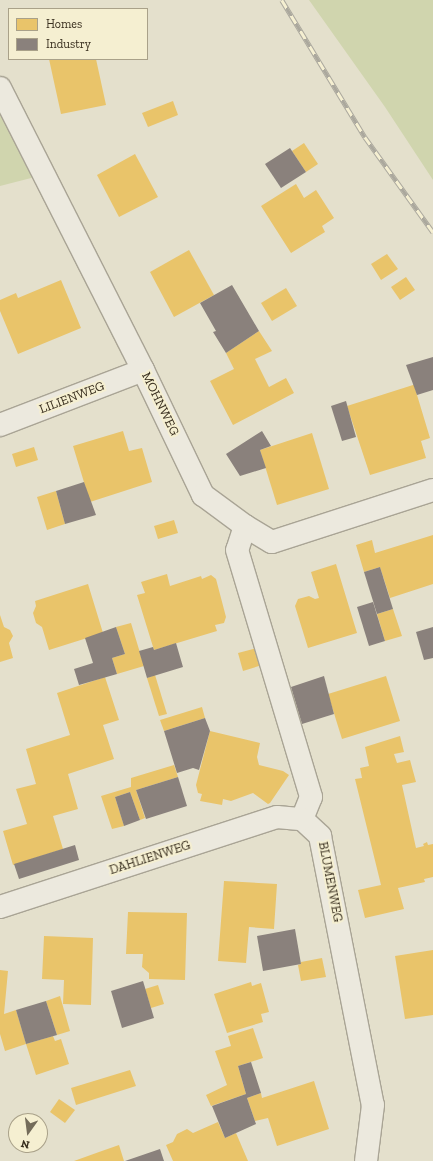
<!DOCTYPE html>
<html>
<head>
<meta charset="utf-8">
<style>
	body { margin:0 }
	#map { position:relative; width:433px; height:1161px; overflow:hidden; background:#e4e0cc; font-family:"Zilla Slab",serif }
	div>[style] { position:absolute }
	.green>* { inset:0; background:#d0d5ae }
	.homes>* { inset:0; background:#e9c46a }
	.industry>* { inset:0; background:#8a817c }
	.roads { filter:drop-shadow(1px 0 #a9a495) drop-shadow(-1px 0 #a9a495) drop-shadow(0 1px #a9a495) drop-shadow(0 -1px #a9a495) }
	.minor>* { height:22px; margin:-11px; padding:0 11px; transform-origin:11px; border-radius:11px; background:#ece9de }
	.rail>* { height:4.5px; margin-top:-2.25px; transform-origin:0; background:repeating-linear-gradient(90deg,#f5efd1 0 9px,#aba89d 0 18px); box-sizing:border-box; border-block:1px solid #aba89d }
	span { translate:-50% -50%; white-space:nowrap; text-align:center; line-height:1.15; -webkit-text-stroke:4px #f5efd1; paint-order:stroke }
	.street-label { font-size:13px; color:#372d1d }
	.legend { position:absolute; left:8px; top:8px; width:140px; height:52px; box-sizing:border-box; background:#f5efd1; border:1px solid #a9a189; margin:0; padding:5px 7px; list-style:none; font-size:12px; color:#372d1d }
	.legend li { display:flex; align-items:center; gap:8px; height:20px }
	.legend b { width:20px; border:1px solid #a9a189 }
	.north { position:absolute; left:8px; top:1113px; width:40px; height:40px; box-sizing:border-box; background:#f5efd1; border:1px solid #a9a189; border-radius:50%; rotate:194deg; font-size:11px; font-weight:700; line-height:16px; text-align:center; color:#372d1d }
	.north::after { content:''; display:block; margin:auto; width:14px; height:18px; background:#746c5a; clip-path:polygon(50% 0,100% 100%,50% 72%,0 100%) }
</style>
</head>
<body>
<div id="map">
	<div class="green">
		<div style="clip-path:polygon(309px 0,433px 0,433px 180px,385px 107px)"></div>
		<div style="clip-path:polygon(0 110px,35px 177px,0 186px)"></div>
	</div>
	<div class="homes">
		<div style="clip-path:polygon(49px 59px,96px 59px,106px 105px,61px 114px)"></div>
		<div style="clip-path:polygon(173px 101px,178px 115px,148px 127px,142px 113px)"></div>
		<div style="clip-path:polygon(304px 143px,318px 164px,306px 172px,292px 151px)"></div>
		<div style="clip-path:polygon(135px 154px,158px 197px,119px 217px,97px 175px)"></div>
		<div style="clip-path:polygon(296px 184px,304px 198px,316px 190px,334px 218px,322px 226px,325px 232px,291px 253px,261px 206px)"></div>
		<div style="clip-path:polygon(189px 250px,214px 295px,174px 317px,150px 272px)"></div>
		<div style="clip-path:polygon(387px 254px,398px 269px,381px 280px,371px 264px)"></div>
		<div style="clip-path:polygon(406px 277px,415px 290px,400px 300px,391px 287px)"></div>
		<div style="clip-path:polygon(61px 280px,81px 328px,18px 354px,0 311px,0 300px,16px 293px,18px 298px)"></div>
		<div style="clip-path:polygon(286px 288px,297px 306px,272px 321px,261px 303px)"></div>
		<div style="clip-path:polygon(259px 331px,272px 351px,255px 359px,269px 387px,286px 378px,294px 393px,233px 425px,210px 381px,234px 369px,226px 353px)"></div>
		<div style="clip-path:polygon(413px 385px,414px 385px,430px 438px,421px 441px,426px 458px,370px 475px,347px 406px)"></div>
		<div style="clip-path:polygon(123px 431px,129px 451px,142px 448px,152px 482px,90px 502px,73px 446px)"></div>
		<div style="clip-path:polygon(312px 433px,329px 489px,277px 505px,260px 450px)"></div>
		<div style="clip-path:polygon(34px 447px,38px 460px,16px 467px,12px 454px)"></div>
		<div style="clip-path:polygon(56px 491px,65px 524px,47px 530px,37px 497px)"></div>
		<div style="clip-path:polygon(174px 520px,178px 533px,158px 539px,154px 526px)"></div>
		<div style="clip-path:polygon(433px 535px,433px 584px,390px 598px,380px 567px,364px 572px,356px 545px,372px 540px,375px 553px)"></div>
		<div style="clip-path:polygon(336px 564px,357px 633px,308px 648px,295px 606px,298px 599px,309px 596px,315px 599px,319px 598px,311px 572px)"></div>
		<div style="clip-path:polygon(167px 574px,170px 586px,201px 576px,202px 579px,211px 575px,216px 579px,226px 617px,224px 623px,215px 625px,217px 631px,154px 650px,137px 595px,145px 593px,141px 582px)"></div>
		<div style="clip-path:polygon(88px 584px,103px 633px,49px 650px,42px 627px,36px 623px,33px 613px,36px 606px,35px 601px)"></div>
		<div style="clip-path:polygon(393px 609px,402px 636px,385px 641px,377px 614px)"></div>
		<div style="clip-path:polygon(0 615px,4px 627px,10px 630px,13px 636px,9px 643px,13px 658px,0 662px)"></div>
		<div style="clip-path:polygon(131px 623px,144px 666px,117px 674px,112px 658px,125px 654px,116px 627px)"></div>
		<div style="clip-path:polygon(257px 648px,262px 665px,243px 671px,238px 653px)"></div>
		<div style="clip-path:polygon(155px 675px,167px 714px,159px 716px,147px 678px)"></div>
		<div style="clip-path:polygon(386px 676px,400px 721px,342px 739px,328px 694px)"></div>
		<div style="clip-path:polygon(105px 677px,119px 720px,103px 725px,114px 759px,68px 774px,78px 809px,53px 816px,63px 849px,13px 865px,3px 831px,27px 824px,16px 789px,36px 784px,26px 749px,70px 735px,57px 693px)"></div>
		<div style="clip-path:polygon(202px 707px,205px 718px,164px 731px,160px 720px)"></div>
		<div style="clip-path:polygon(210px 731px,260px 743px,257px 757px,259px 765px,283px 771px,289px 775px,270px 803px,268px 804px,253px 793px,231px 801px,223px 799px,222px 805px,200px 801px,202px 794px,198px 793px,196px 785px)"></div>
		<div style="clip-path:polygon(400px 736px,404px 752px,394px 754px,397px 763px,410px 760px,416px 782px,402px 785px,416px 848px,424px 846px,423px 844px,427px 842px,428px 845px,433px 844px,433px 877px,424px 879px,425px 882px,398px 888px,404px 909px,365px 918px,358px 890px,381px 885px,355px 779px,362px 778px,360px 768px,369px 766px,365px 747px)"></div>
		<div style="clip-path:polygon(174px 765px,178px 777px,136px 790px,145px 818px,140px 820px,130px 792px,115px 797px,124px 826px,112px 829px,101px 796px,131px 787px,131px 778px)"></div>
		<div style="clip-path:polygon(224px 881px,277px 884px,274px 929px,249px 927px,246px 963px,218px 961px)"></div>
		<div style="clip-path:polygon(128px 912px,187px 913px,185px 980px,149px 979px,149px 973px,142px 967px,143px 954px,126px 954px)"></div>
		<div style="clip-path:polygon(44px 936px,93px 938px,91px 1005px,63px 1004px,64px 980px,42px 979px)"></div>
		<div style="clip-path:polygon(433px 950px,433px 1015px,405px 1019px,395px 956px)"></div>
		<div style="clip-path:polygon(322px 958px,326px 977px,301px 981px,298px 965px,301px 964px,301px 962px)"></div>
		<div style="clip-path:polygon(0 970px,8px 971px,4px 1014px,16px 1010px,26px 1044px,5px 1051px,0 1034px)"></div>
		<div style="clip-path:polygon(251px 982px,252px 986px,261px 983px,269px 1012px,261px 1014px,263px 1022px,227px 1033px,214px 994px)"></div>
		<div style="clip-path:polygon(158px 985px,164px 1004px,151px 1008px,145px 989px)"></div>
		<div style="clip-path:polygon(60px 996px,70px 1031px,57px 1035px,46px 1001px)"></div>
		<div style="clip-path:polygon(253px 1028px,263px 1058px,238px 1066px,246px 1094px,211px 1106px,206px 1095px,227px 1085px,215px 1051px,231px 1046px,228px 1036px)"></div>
		<div style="clip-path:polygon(53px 1036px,55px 1041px,61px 1039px,69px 1064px,36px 1075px,26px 1044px)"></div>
		<div style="clip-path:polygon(130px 1070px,136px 1086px,76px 1105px,71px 1088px)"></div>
		<div style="clip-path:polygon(314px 1081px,329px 1129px,277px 1146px,268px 1118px,255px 1121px,247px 1098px,261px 1093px,262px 1098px)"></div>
		<div style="clip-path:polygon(59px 1099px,75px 1110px,65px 1123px,50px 1112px)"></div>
		<div style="clip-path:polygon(218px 1122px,225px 1138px,236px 1133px,248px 1161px,173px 1161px,166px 1145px,173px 1142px,177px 1134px,187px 1129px,193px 1133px)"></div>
		<div style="clip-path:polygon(119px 1145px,124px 1161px,74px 1161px,99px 1152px)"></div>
	</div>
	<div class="industry">
		<div style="clip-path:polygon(290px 148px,306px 172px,281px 188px,265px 164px)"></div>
		<div style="clip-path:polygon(232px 285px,259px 331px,226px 353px,213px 332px,216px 331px,200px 303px)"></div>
		<div style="clip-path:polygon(433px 357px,433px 390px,417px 395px,406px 365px)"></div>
		<div style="clip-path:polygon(346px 401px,356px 437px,342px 441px,331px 406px)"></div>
		<div style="clip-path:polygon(262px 431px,271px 446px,260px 450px,266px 468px,240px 476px,226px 454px)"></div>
		<div style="clip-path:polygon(84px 482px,96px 515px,65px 524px,56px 491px)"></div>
		<div style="clip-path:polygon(380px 567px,393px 609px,377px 614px,364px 572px)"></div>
		<div style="clip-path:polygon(373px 602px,385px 641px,369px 646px,357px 607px)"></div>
		<div style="clip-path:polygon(116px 627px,125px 654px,112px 658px,117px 674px,79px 685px,74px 669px,93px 663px,85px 638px)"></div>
		<div style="clip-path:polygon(433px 627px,433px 658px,424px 660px,416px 632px)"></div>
		<div style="clip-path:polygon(176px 643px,183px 667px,147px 678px,139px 651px,153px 647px,154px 650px)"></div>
		<div style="clip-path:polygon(324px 676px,334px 714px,302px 724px,291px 687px)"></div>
		<div style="clip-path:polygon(205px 718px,210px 731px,199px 770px,193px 768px,177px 773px,164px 731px)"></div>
		<div style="clip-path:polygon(178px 777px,187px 806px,146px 819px,136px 790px)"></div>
		<div style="clip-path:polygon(130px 792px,140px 820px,124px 826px,115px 797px)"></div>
		<div style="clip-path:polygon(75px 845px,79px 860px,19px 879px,14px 864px)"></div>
		<div style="clip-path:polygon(295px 929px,301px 964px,263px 971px,257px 936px)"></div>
		<div style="clip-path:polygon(143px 981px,154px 1018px,122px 1028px,111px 991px)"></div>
		<div style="clip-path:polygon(46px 1001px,57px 1035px,26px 1044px,16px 1010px)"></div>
		<div style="clip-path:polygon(251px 1062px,261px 1093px,247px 1098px,256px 1124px,225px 1138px,212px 1106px,246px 1094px,238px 1066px)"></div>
		<div style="clip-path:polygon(160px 1149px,164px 1161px,125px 1161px)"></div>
	</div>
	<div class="roads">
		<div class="minor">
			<div style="left:0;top:88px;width:316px;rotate:63.1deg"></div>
			<div style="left:143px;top:370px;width:139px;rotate:64.4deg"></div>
			<div style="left:203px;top:495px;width:52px;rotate:36.4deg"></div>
			<div style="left:245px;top:526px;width:31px;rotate:31deg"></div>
			<div style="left:272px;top:542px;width:169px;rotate:-17.9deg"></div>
			<div style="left:0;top:425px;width:153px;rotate:-21deg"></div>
			<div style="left:245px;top:526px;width:25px;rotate:108deg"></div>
			<div style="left:237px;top:550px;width:258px;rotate:73.3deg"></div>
			<div style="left:311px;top:797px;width:24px;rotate:112deg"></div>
			<div style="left:302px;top:819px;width:25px;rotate:43deg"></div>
			<div style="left:320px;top:836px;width:274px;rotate:78.9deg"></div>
			<div style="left:373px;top:1105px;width:56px;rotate:97.1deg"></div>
			<div style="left:0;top:907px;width:291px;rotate:-18deg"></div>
			<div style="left:277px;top:817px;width:25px;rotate:5deg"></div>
		</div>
	</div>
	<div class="rail">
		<div style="left:282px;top:0;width:160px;rotate:58.8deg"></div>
		<div style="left:365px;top:137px;width:117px;rotate:54.4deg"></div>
	</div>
	<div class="street-label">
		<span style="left:72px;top:398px;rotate:-21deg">LILIENWEG</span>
		<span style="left:160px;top:404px;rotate:64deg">MOHNWEG</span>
		<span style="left:150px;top:858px;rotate:-18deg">DAHLIENWEG</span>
		<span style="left:330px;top:882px;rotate:79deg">BLUMENWEG</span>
	</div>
	<ul class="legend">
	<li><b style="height:11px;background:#e9c46a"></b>Homes</li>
	<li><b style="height:11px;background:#8a817c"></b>Industry</li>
	</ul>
	<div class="north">N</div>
</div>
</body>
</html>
